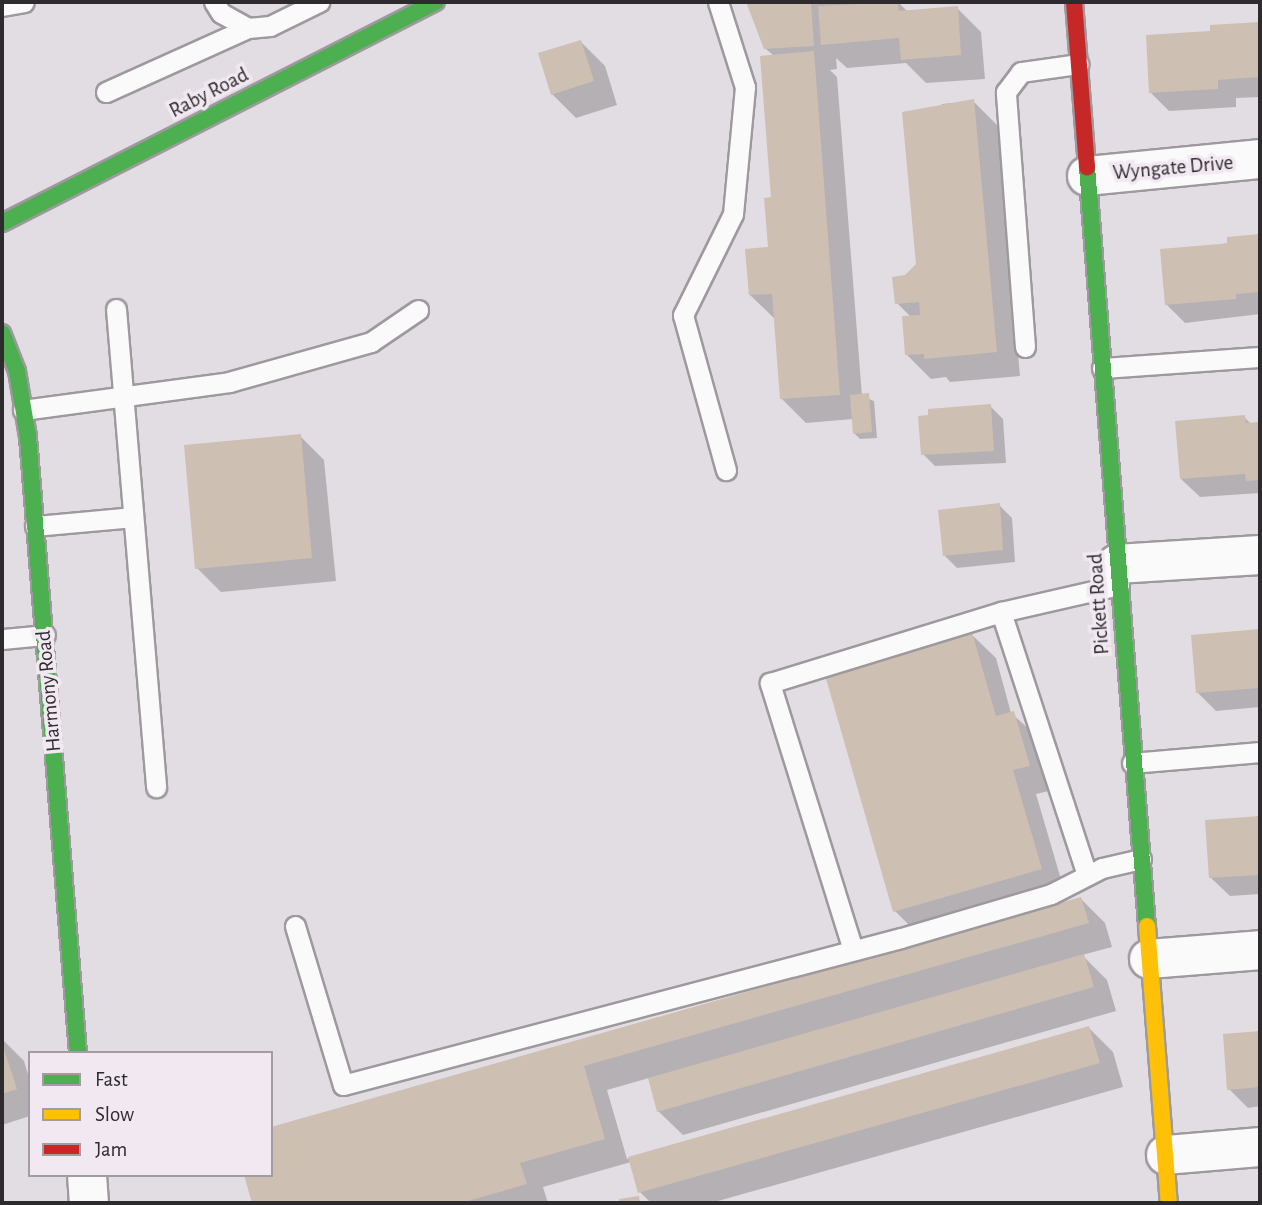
<!DOCTYPE html>
<html>
<head>
<meta charset="utf-8">
<style>
	body { margin:0 }
	#map { position:relative; width:1262px; height:1205px; overflow:hidden; background:#e2dde2; font-family:"Alegreya Sans",sans-serif }
	div>[style] { position:absolute }
	.shadow>* { inset:0; background:#0003 }
	.building>* { inset:0; background:#cdbfb2 }
	.roads { filter:drop-shadow(2px 0 #9d999d) drop-shadow(-2px 0 #9d999d) drop-shadow(0 2px #9d999d) drop-shadow(0 -2px #9d999d) }
	.lane>* { height:19px; margin:-9.5px; padding:0 9.5px; transform-origin:9.5px; border-radius:9.5px; background:#fbfafb }
	.street>* { height:38px; margin:-19px; padding:0 19px; transform-origin:19px; border-radius:19px; background:#fbfafb }
	.fast>* { height:16px; margin:-8px; padding:0 8px; transform-origin:8px; border-radius:8px; background:#4caf50 }
	.slow>* { height:16px; margin:-8px; padding:0 8px; transform-origin:8px; border-radius:8px; background:#ffc107 }
	.jam>* { height:16px; margin:-8px; padding:0 8px; transform-origin:8px; border-radius:8px; background:#c62828 }
	span { translate:-50% -50%; white-space:nowrap; text-align:center; line-height:1.15; -webkit-text-stroke:7px #f1e8f1; paint-order:stroke }
	.street-label { font-size:21px; color:#2e2b2e }
	.frame { position:absolute; inset:0; border:4px solid #2e2b2e; pointer-events:none }
	.legend { position:absolute; left:28px; top:1051px; width:245px; height:126px; box-sizing:border-box; background:#f1e8f1; border:2px solid #a39ca3; margin:0; padding:9px 12px; list-style:none; font-size:21px; color:#2e2b2e }
	.legend li { display:flex; align-items:center; gap:14px; height:35px }
	.legend b { width:35px; border:2px solid #a39ca3 }
</style>
</head>
<body>
<div id="map">
	<div class="shadow">
		<div style="clip-path:polygon(749px 2px,911px 2px,900px 4px,908px 12px,957px 8px,981px 32px,985px 79px,926px 83px,906px 63px,847px 68px,836px 58px,837px 69px,830px 70px,837px 77px,862px 396px,874px 401px,877px 438px,860px 439px,854px 433px,853px 419px,806px 423px,782px 399px,775px 319px,750px 295px,770px 249px,774px 56px,765px 48px)"></div>
		<div style="clip-path:polygon(1260px 25px,1260px 97px,1236px 98px,1236px 107px,1169px 111px,1150px 92px,1212px 33px,1212px 26px)"></div>
		<div style="clip-path:polygon(581px 42px,605px 66px,617px 105px,576px 118px,552px 94px)"></div>
		<div style="clip-path:polygon(973px 101px,997px 125px,1020px 376px,950px 382px,946px 377px,931px 379px,907px 355px,911px 317px,897px 303px,906px 277px,918px 265px,942px 104px)"></div>
		<div style="clip-path:polygon(1260px 236px,1260px 314px,1185px 323px,1166px 304px,1229px 245px,1229px 238px)"></div>
		<div style="clip-path:polygon(990px 406px,1003px 419px,1006px 463px,935px 466px,923px 454px,930px 416px)"></div>
		<div style="clip-path:polygon(1244px 417px,1251px 424px,1260px 423px,1260px 493px,1200px 497px,1181px 479px)"></div>
		<div style="clip-path:polygon(300px 436px,324px 460px,336px 581px,221px 592px,197px 568px)"></div>
		<div style="clip-path:polygon(999px 505px,1012px 518px,1015px 562px,957px 568px,944px 555px)"></div>
		<div style="clip-path:polygon(1260px 631px,1260px 707px,1216px 711px,1198px 693px,1193px 636px)"></div>
		<div style="clip-path:polygon(971px 634px,996px 658px,1011px 713px,1038px 737px,1053px 790px,1036px 794px,1065px 893px,919px 935px,895px 911px)"></div>
		<div style="clip-path:polygon(1260px 818px,1260px 894px,1230px 896px,1211px 878px,1206px 822px)"></div>
		<div style="clip-path:polygon(1081px 899px,1105px 923px,1112px 947px,1082px 955px,1107px 980px,1116px 1011px,683px 1135px,658px 1111px,649px 1078px,607px 1090px,627px 1159px,1089px 1028px,1113px 1052px,1123px 1087px,711px 1203px,651px 1203px,640px 1192px,631px 1162px,543px 1187px,548px 1203px,253px 1203px,246px 1175px,271px 1175px,271px 1128px)"></div>
		<div style="clip-path:polygon(1260px 1033px,1260px 1106px,1248px 1108px,1229px 1089px,1225px 1036px)"></div>
		<div style="clip-path:polygon(2px 1039px,24px 1061px,30px 1081px,30px 1116px,2px 1125px)"></div>
	</div>
	<div class="building">
		<div style="clip-path:polygon(746px 2px,811px 2px,814px 46px,764px 49px)"></div>
		<div style="clip-path:polygon(898px 2px,899px 11px,958px 6px,961px 55px,901px 60px,899px 38px,821px 45px,818px 6px)"></div>
		<div style="clip-path:polygon(1260px 22px,1260px 77px,1218px 80px,1218px 89px,1149px 93px,1146px 35px,1210px 31px,1210px 25px)"></div>
		<div style="clip-path:polygon(581px 40px,594px 81px,551px 95px,538px 53px)"></div>
		<div style="clip-path:polygon(814px 51px,840px 395px,780px 399px,772px 294px,749px 295px,745px 249px,768px 247px,764px 198px,771px 197px,760px 56px)"></div>
		<div style="clip-path:polygon(974px 99px,997px 352px,924px 359px,924px 354px,905px 355px,902px 316px,920px 315px,919px 302px,895px 304px,892px 277px,905px 275px,916px 264px,902px 112px)"></div>
		<div style="clip-path:polygon(1260px 234px,1260px 292px,1236px 294px,1236px 299px,1165px 305px,1160px 249px,1220px 244px,1227px 243px,1227px 237px)"></div>
		<div style="clip-path:polygon(869px 393px,872px 432px,853px 434px,850px 395px)"></div>
		<div style="clip-path:polygon(991px 404px,994px 451px,921px 455px,918px 416px,928px 415px,928px 409px)"></div>
		<div style="clip-path:polygon(1245px 415px,1246px 423px,1260px 422px,1260px 480px,1246px 481px,1245px 474px,1180px 479px,1175px 421px)"></div>
		<div style="clip-path:polygon(301px 434px,312px 558px,195px 569px,184px 445px)"></div>
		<div style="clip-path:polygon(1000px 503px,1003px 550px,943px 556px,938px 510px)"></div>
		<div style="clip-path:polygon(1260px 629px,1260px 688px,1196px 693px,1191px 635px)"></div>
		<div style="clip-path:polygon(972px 632px,996px 716px,1014px 711px,1019px 728px,1030px 766px,1013px 770px,1042px 869px,893px 912px,825px 675px)"></div>
		<div style="clip-path:polygon(1260px 816px,1260px 875px,1209px 878px,1205px 820px)"></div>
		<div style="clip-path:polygon(1081px 897px,1089px 923px,584px 1066px,605px 1139px,520px 1163px,527px 1184px,461px 1203px,252px 1203px,244px 1175px,271px 1175px,271px 1127px)"></div>
		<div style="clip-path:polygon(1084px 954px,1094px 987px,657px 1112px,648px 1078px)"></div>
		<div style="clip-path:polygon(1089px 1026px,1100px 1063px,638px 1193px,628px 1157px)"></div>
		<div style="clip-path:polygon(1260px 1031px,1260px 1087px,1227px 1090px,1223px 1034px)"></div>
		<div style="clip-path:polygon(2px 1043px,17px 1089px,2px 1094px)"></div>
		<div style="clip-path:polygon(639px 1196px,640px 1203px,620px 1203px,619px 1199px)"></div>
	</div>
	<div class="roads">
		<div class="lane">
			<div style="left:214px;top:2px;width:13px;rotate:58deg"></div>
			<div style="left:221px;top:13px;width:31px;rotate:29deg"></div>
			<div style="left:248px;top:28px;width:22px;rotate:-5deg"></div>
			<div style="left:270px;top:26px;width:55px;rotate:-26.1deg"></div>
			<div style="left:718px;top:2px;width:89px;rotate:72.4deg"></div>
			<div style="left:745px;top:87px;width:128px;rotate:95.4deg"></div>
			<div style="left:733px;top:214px;width:113px;rotate:116.3deg"></div>
			<div style="left:683px;top:315px;width:161px;rotate:74.5deg"></div>
			<div style="left:2px;top:6px;width:22px;rotate:-10deg"></div>
			<div style="left:106px;top:92px;width:156px;rotate:-24.3deg"></div>
			<div style="left:116px;top:309px;width:480px;rotate:85.2deg"></div>
			<div style="left:1025px;top:347px;width:256px;rotate:-94.3deg"></div>
			<div style="left:1006px;top:92px;width:25px;rotate:-53deg"></div>
			<div style="left:1021px;top:72px;width:58px;rotate:-8deg"></div>
			<div style="left:1102px;top:368px;width:158px;rotate:-4deg"></div>
			<div style="left:23px;top:410px;width:208px;rotate:-7.7deg"></div>
			<div style="left:229px;top:382px;width:148px;rotate:-15.7deg"></div>
			<div style="left:371px;top:342px;width:57px;rotate:-34.2deg"></div>
			<div style="left:35px;top:526px;width:98px;rotate:-5.2deg"></div>
			<div style="left:1001px;top:612px;width:277px;rotate:71.9deg"></div>
			<div style="left:2px;top:639px;width:43px;rotate:-5.3deg"></div>
			<div style="left:1132px;top:763px;width:128px;rotate:-4.9deg"></div>
			<div style="left:295px;top:926px;width:166px;rotate:73.2deg"></div>
			<div style="left:343px;top:1085px;width:577px;rotate:-14.76deg"></div>
			<div style="left:901px;top:938px;width:156px;rotate:-16.3deg"></div>
			<div style="left:1051px;top:894px;width:57px;rotate:-27deg"></div>
			<div style="left:1102px;top:868px;width:40px;rotate:-13deg"></div>
			<div style="left:853px;top:950px;width:280px;rotate:-107.3deg"></div>
			<div style="left:770px;top:683px;width:242px;rotate:-17.1deg"></div>
			<div style="left:1001px;top:612px;width:121px;rotate:-12.9deg"></div>
		</div>
		<div class="street">
			<div style="left:1087px;top:176px;width:174px;rotate:-5.6deg"></div>
			<div style="left:1117px;top:564px;width:143px;rotate:-3.6deg"></div>
			<div style="left:1149px;top:959px;width:111px;rotate:-4.6deg"></div>
			<div style="left:1166px;top:1155px;width:94px;rotate:-4.9deg"></div>
			<div style="left:87px;top:1175px;width:28px;rotate:86deg"></div>
		</div>
		<div class="fast">
			<div style="left:1087px;top:167px;width:761px;rotate:85.48deg"></div>
			<div style="left:2px;top:223px;width:487px;rotate:-27deg"></div>
			<div style="left:2px;top:333px;width:41px;rotate:68.5deg"></div>
			<div style="left:17px;top:371px;width:67px;rotate:80.5deg"></div>
			<div style="left:28px;top:437px;width:618px;rotate:85.36deg"></div>
		</div>
		<div class="slow">
			<div style="left:1147px;top:926px;width:278px;rotate:85.5deg"></div>
		</div>
		<div class="jam">
			<div style="left:1074px;top:2px;width:166px;rotate:85.5deg"></div>
		</div>
	</div>
	<div class="street-label">
		<span style="left:209px;top:93px;rotate:-27deg">Raby Road</span>
		<span style="left:1173px;top:168px;rotate:-5deg">Wyngate Drive</span>
		<span style="left:1099px;top:604px;rotate:-94deg">Pickett Road</span>
		<span style="left:49px;top:691px;rotate:-95deg">Harmony Road</span>
	</div>
	<div class="frame"></div>
	<ul class="legend">
	<li><b style="height:9px;background:#4caf50"></b>Fast</li>
	<li><b style="height:9px;background:#ffc107"></b>Slow</li>
	<li><b style="height:9px;background:#c62828"></b>Jam</li>
	</ul>
</div>
</body>
</html>
